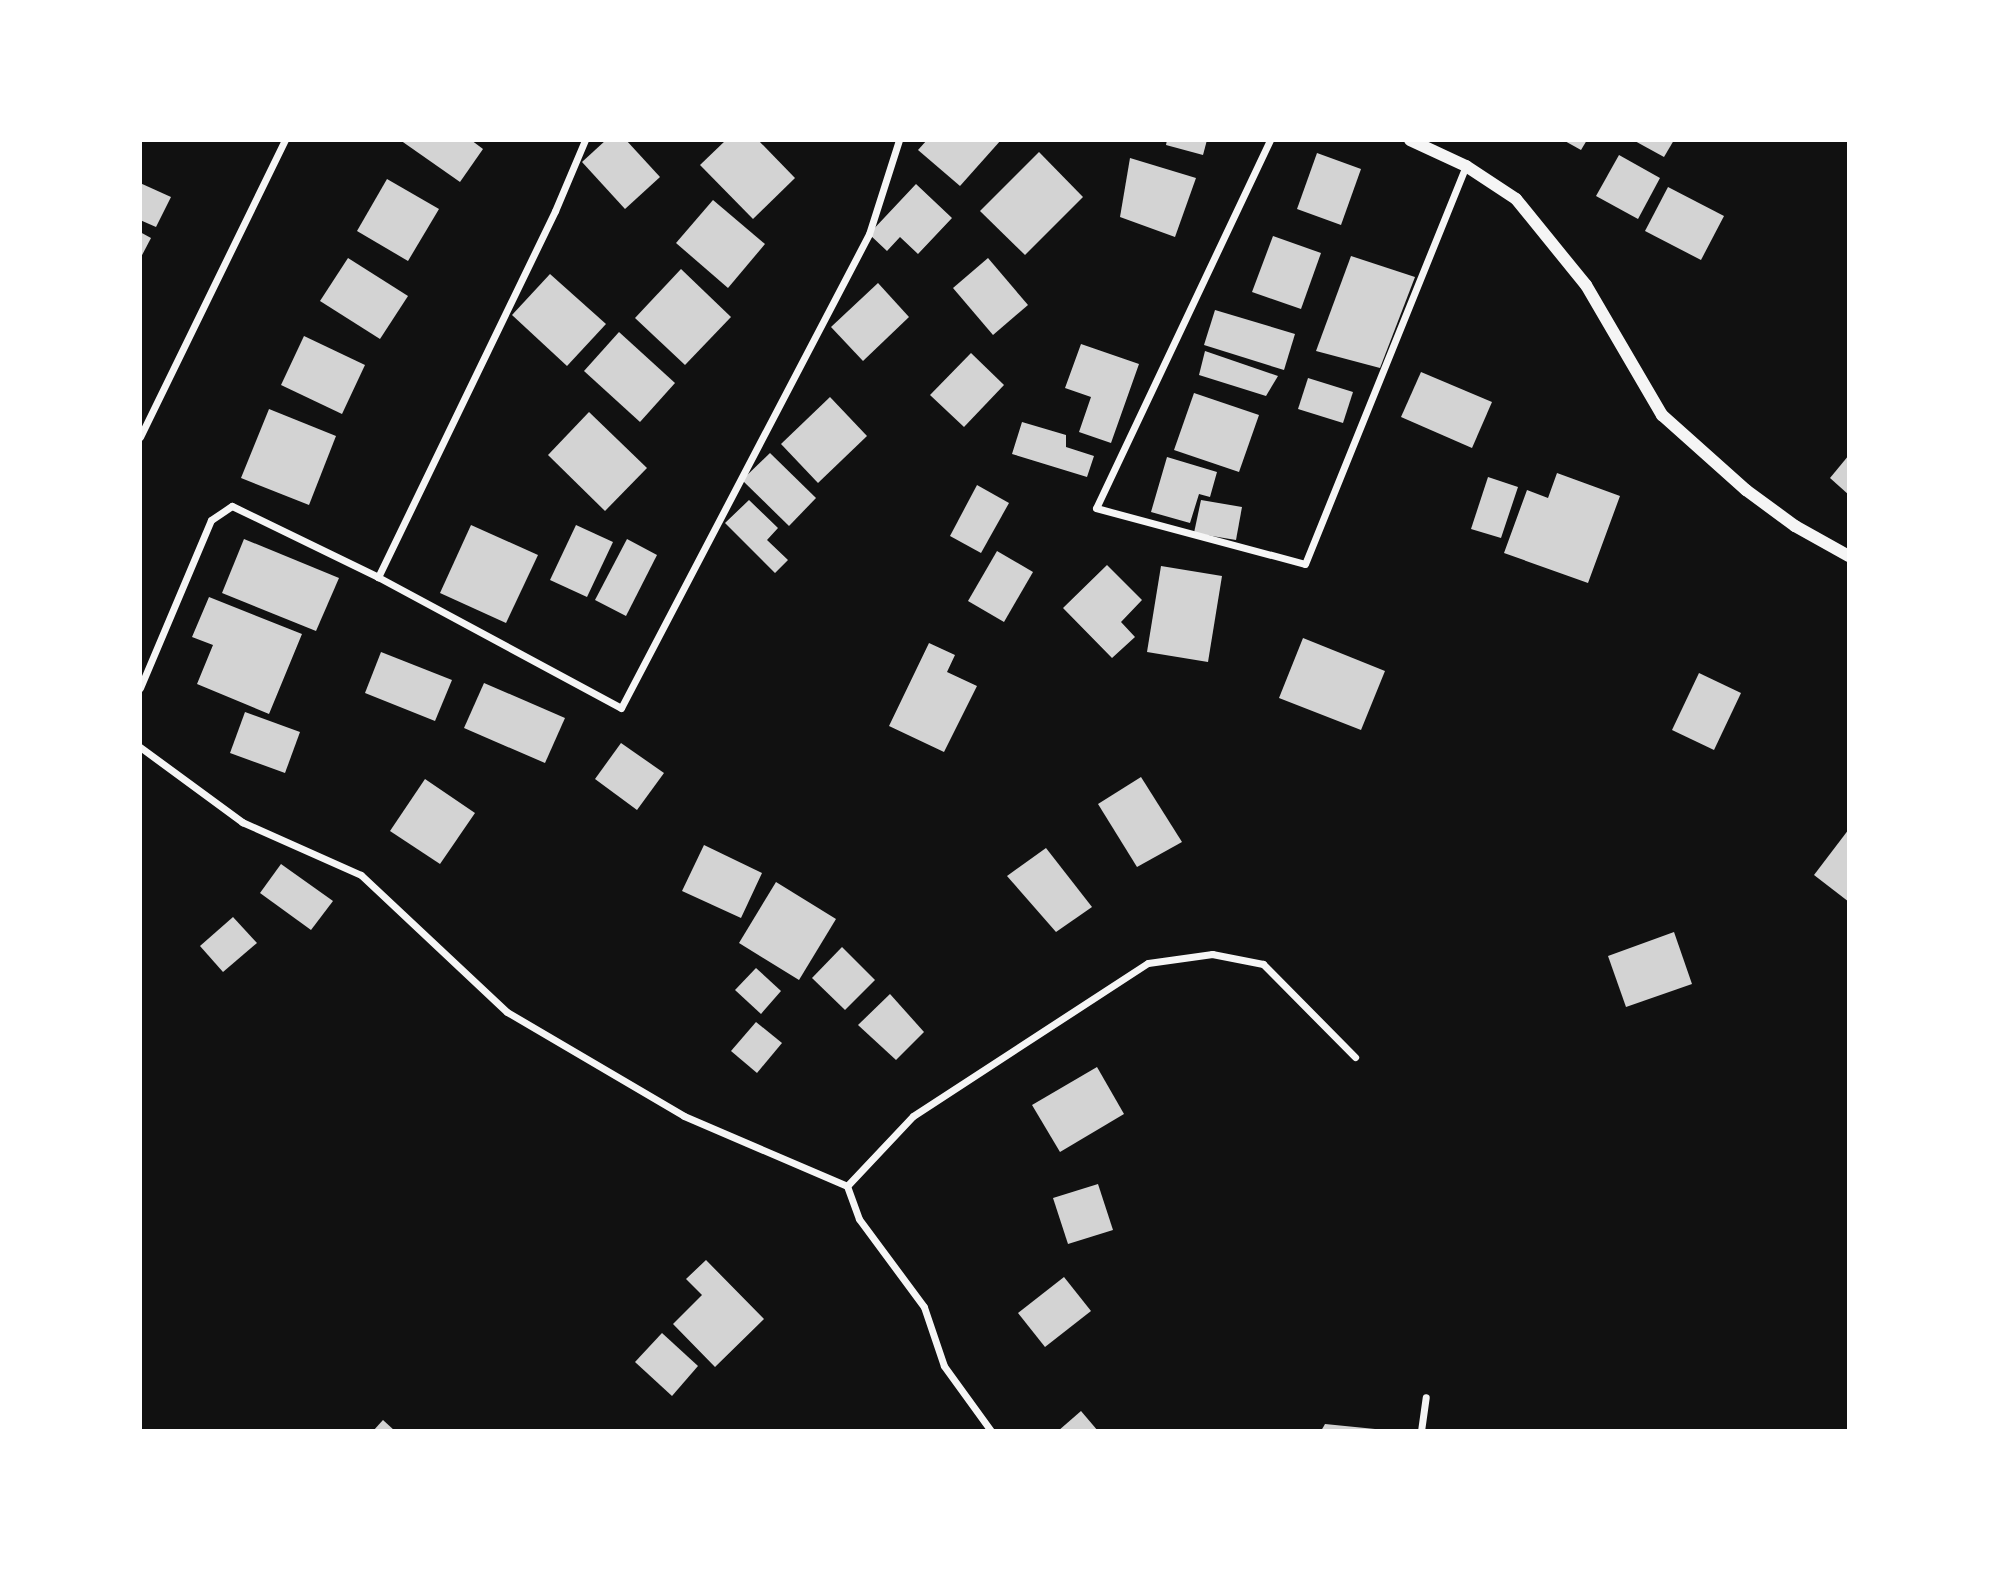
<!DOCTYPE html>
<html>
<head>
<meta charset="utf-8">
<style>
	body { margin:0 }
	#map { position:relative; width:1989px; height:1571px; overflow:hidden; background:#111; font-family:Manrope,sans-serif }
	div>[style] { position:absolute }
	.building>* { inset:0; background:#d3d3d3 }
	.minor>* { height:7px; margin:-3.5px; padding:0 3.5px; transform-origin:3.5px; border-radius:3.5px; background:#f5f5f5 }
	.tertiary>* { height:12px; margin:-6px; padding:0 6px; transform-origin:6px; border-radius:6px; background:#f5f5f5 }
	span { translate:-50% -50%; white-space:nowrap; text-align:center; line-height:1.15; -webkit-text-stroke:6px #fff; paint-order:stroke }
	.frame { position:absolute; inset:0; border:142px solid #fff; pointer-events:none }
</style>
</head>
<body>
<div id="map">
	<div class="building">
		<div style="clip-path:polygon(400px 140px,471px 140px,483px 149px,460px 182px)"></div>
		<div style="clip-path:polygon(606px 140px,626px 140px,660px 177px,625px 209px,582px 162px)"></div>
		<div style="clip-path:polygon(726px 140px,758px 140px,795px 178px,753px 219px,700px 165px)"></div>
		<div style="clip-path:polygon(927px 140px,1001px 140px,960px 186px,918px 150px)"></div>
		<div style="clip-path:polygon(1167px 140px,1207px 140px,1203px 155px,1166px 145px)"></div>
		<div style="clip-path:polygon(1563px 140px,1587px 140px,1581px 150px)"></div>
		<div style="clip-path:polygon(1633px 140px,1674px 140px,1664px 157px)"></div>
		<div style="clip-path:polygon(1039px 152px,1083px 197px,1025px 255px,980px 211px)"></div>
		<div style="clip-path:polygon(1317px 153px,1361px 169px,1341px 225px,1297px 209px)"></div>
		<div style="clip-path:polygon(1619px 155px,1660px 178px,1638px 219px,1596px 196px)"></div>
		<div style="clip-path:polygon(1130px 158px,1196px 178px,1175px 237px,1120px 217px)"></div>
		<div style="clip-path:polygon(387px 179px,439px 209px,408px 261px,357px 231px)"></div>
		<div style="clip-path:polygon(140px 183px,171px 197px,156px 227px,140px 220px)"></div>
		<div style="clip-path:polygon(916px 184px,952px 218px,918px 254px,900px 237px,887px 251px,869px 234px)"></div>
		<div style="clip-path:polygon(1668px 187px,1724px 216px,1701px 260px,1645px 231px)"></div>
		<div style="clip-path:polygon(713px 200px,765px 244px,728px 288px,676px 243px)"></div>
		<div style="clip-path:polygon(140px 232px,151px 238px,140px 259px)"></div>
		<div style="clip-path:polygon(1273px 236px,1321px 253px,1301px 309px,1252px 292px)"></div>
		<div style="clip-path:polygon(1351px 256px,1415px 277px,1380px 368px,1316px 351px)"></div>
		<div style="clip-path:polygon(348px 258px,408px 296px,380px 339px,320px 301px)"></div>
		<div style="clip-path:polygon(988px 258px,1028px 305px,993px 335px,953px 288px)"></div>
		<div style="clip-path:polygon(681px 269px,731px 317px,685px 365px,635px 318px)"></div>
		<div style="clip-path:polygon(550px 274px,606px 324px,567px 366px,512px 315px)"></div>
		<div style="clip-path:polygon(878px 283px,909px 317px,863px 361px,831px 327px)"></div>
		<div style="clip-path:polygon(1215px 310px,1295px 334px,1284px 370px,1204px 345px)"></div>
		<div style="clip-path:polygon(619px 332px,675px 383px,640px 422px,584px 371px)"></div>
		<div style="clip-path:polygon(304px 336px,365px 365px,342px 414px,281px 385px)"></div>
		<div style="clip-path:polygon(1081px 344px,1139px 364px,1111px 443px,1079px 432px,1091px 397px,1065px 388px)"></div>
		<div style="clip-path:polygon(1205px 351px,1278px 376px,1266px 396px,1199px 375px)"></div>
		<div style="clip-path:polygon(971px 353px,1004px 385px,964px 427px,930px 395px)"></div>
		<div style="clip-path:polygon(1421px 372px,1492px 402px,1472px 448px,1401px 417px)"></div>
		<div style="clip-path:polygon(1308px 378px,1353px 392px,1343px 423px,1298px 409px)"></div>
		<div style="clip-path:polygon(1194px 393px,1259px 415px,1239px 472px,1174px 450px)"></div>
		<div style="clip-path:polygon(830px 397px,867px 436px,818px 483px,781px 444px)"></div>
		<div style="clip-path:polygon(269px 409px,336px 436px,309px 505px,241px 478px)"></div>
		<div style="clip-path:polygon(589px 412px,647px 468px,605px 511px,548px 455px)"></div>
		<div style="clip-path:polygon(1022px 422px,1066px 435px,1066px 447px,1094px 456px,1087px 477px,1012px 454px)"></div>
		<div style="clip-path:polygon(770px 453px,816px 498px,789px 526px,742px 480px)"></div>
		<div style="clip-path:polygon(1849px 455px,1849px 495px,1830px 478px)"></div>
		<div style="clip-path:polygon(1167px 457px,1217px 472px,1210px 497px,1199px 494px,1190px 523px,1151px 512px)"></div>
		<div style="clip-path:polygon(1557px 473px,1620px 496px,1588px 583px,1504px 553px,1527px 490px,1548px 498px)"></div>
		<div style="clip-path:polygon(1488px 477px,1518px 487px,1501px 538px,1471px 529px)"></div>
		<div style="clip-path:polygon(977px 485px,1009px 503px,981px 553px,950px 536px)"></div>
		<div style="clip-path:polygon(749px 500px,778px 528px,767px 540px,788px 560px,775px 573px,725px 523px)"></div>
		<div style="clip-path:polygon(1201px 500px,1242px 507px,1236px 540px,1194px 533px)"></div>
		<div style="clip-path:polygon(471px 525px,538px 555px,506px 623px,440px 593px)"></div>
		<div style="clip-path:polygon(576px 525px,613px 542px,587px 597px,550px 580px)"></div>
		<div style="clip-path:polygon(244px 539px,339px 578px,316px 631px,222px 593px)"></div>
		<div style="clip-path:polygon(627px 539px,657px 555px,626px 616px,595px 600px)"></div>
		<div style="clip-path:polygon(997px 551px,1033px 572px,1004px 622px,968px 601px)"></div>
		<div style="clip-path:polygon(1107px 565px,1142px 600px,1121px 622px,1135px 637px,1112px 658px,1063px 608px)"></div>
		<div style="clip-path:polygon(1161px 566px,1222px 576px,1208px 662px,1147px 652px)"></div>
		<div style="clip-path:polygon(209px 597px,302px 634px,269px 714px,197px 684px,213px 645px,192px 637px)"></div>
		<div style="clip-path:polygon(1303px 638px,1385px 671px,1361px 730px,1279px 698px)"></div>
		<div style="clip-path:polygon(929px 643px,955px 655px,947px 672px,977px 686px,944px 752px,889px 726px)"></div>
		<div style="clip-path:polygon(381px 652px,452px 680px,435px 721px,365px 693px)"></div>
		<div style="clip-path:polygon(1699px 673px,1741px 693px,1714px 750px,1672px 730px)"></div>
		<div style="clip-path:polygon(484px 683px,565px 718px,545px 763px,464px 728px)"></div>
		<div style="clip-path:polygon(245px 712px,300px 732px,285px 773px,230px 753px)"></div>
		<div style="clip-path:polygon(621px 743px,664px 773px,637px 810px,595px 779px)"></div>
		<div style="clip-path:polygon(1141px 777px,1182px 842px,1137px 867px,1098px 804px)"></div>
		<div style="clip-path:polygon(425px 779px,475px 813px,440px 864px,390px 831px)"></div>
		<div style="clip-path:polygon(1849px 829px,1849px 902px,1814px 875px)"></div>
		<div style="clip-path:polygon(704px 845px,762px 873px,741px 918px,682px 891px)"></div>
		<div style="clip-path:polygon(1046px 848px,1092px 907px,1056px 932px,1007px 876px)"></div>
		<div style="clip-path:polygon(281px 864px,333px 901px,311px 930px,260px 893px)"></div>
		<div style="clip-path:polygon(776px 882px,836px 919px,799px 980px,739px 943px)"></div>
		<div style="clip-path:polygon(233px 917px,257px 943px,223px 972px,200px 946px)"></div>
		<div style="clip-path:polygon(1674px 932px,1692px 984px,1626px 1007px,1608px 956px)"></div>
		<div style="clip-path:polygon(842px 947px,875px 980px,845px 1010px,812px 978px)"></div>
		<div style="clip-path:polygon(756px 968px,781px 991px,761px 1014px,735px 990px)"></div>
		<div style="clip-path:polygon(890px 994px,924px 1032px,896px 1060px,858px 1025px)"></div>
		<div style="clip-path:polygon(756px 1022px,782px 1043px,757px 1073px,731px 1051px)"></div>
		<div style="clip-path:polygon(1097px 1067px,1124px 1114px,1060px 1152px,1032px 1105px)"></div>
		<div style="clip-path:polygon(1098px 1184px,1113px 1230px,1068px 1244px,1053px 1198px)"></div>
		<div style="clip-path:polygon(706px 1260px,764px 1319px,715px 1367px,673px 1324px,702px 1295px,686px 1279px)"></div>
		<div style="clip-path:polygon(1064px 1277px,1091px 1311px,1045px 1347px,1018px 1313px)"></div>
		<div style="clip-path:polygon(662px 1333px,698px 1366px,672px 1396px,635px 1362px)"></div>
		<div style="clip-path:polygon(1081px 1411px,1098px 1431px,1058px 1431px)"></div>
		<div style="clip-path:polygon(383px 1420px,395px 1431px,373px 1431px)"></div>
		<div style="clip-path:polygon(1325px 1424px,1375px 1429px,1374px 1431px,1321px 1431px)"></div>
	</div>
	<div class="minor">
		<div style="left:585px;top:140px;width:77px;rotate:112.9deg"></div>
		<div style="left:555px;top:211px;width:407px;rotate:115.8deg"></div>
		<div style="left:378px;top:577px;width:276px;rotate:28.3deg"></div>
		<div style="left:621px;top:708px;width:535px;rotate:-62.38deg"></div>
		<div style="left:869px;top:234px;width:99px;rotate:-72.3deg"></div>
		<div style="left:1270px;top:140px;width:407px;rotate:115.3deg"></div>
		<div style="left:1096px;top:508px;width:216px;rotate:15deg"></div>
		<div style="left:1305px;top:564px;width:429px;rotate:-68deg"></div>
		<div style="left:140px;top:437px;width:331px;rotate:-64deg"></div>
		<div style="left:140px;top:688px;width:182px;rotate:-67.1deg"></div>
		<div style="left:211px;top:520px;width:25px;rotate:-34deg"></div>
		<div style="left:232px;top:506px;width:162px;rotate:25.9deg"></div>
		<div style="left:140px;top:747px;width:127px;rotate:36.3deg"></div>
		<div style="left:242px;top:822px;width:130px;rotate:24deg"></div>
		<div style="left:361px;top:875px;width:200px;rotate:43.2deg"></div>
		<div style="left:507px;top:1012px;width:205px;rotate:30.4deg"></div>
		<div style="left:684px;top:1116px;width:177px;rotate:23.2deg"></div>
		<div style="left:847px;top:1186px;width:96px;rotate:-46.7deg"></div>
		<div style="left:913px;top:1116px;width:280px;rotate:-33.1deg"></div>
		<div style="left:1148px;top:963px;width:65px;rotate:-8deg"></div>
		<div style="left:1212px;top:954px;width:52px;rotate:11.1deg"></div>
		<div style="left:1263px;top:964px;width:131px;rotate:45.3deg"></div>
		<div style="left:847px;top:1186px;width:35px;rotate:70deg"></div>
		<div style="left:859px;top:1219px;width:109px;rotate:53.5deg"></div>
		<div style="left:924px;top:1307px;width:62px;rotate:71.3deg"></div>
		<div style="left:944px;top:1366px;width:80px;rotate:54.1deg"></div>
		<div style="left:1421px;top:1431px;width:34px;rotate:-82deg"></div>
	</div>
	<div class="tertiary">
		<div style="left:1410px;top:140px;width:62px;rotate:24.9deg"></div>
		<div style="left:1466px;top:166px;width:60px;rotate:33.4deg"></div>
		<div style="left:1516px;top:199px;width:111px;rotate:50.9deg"></div>
		<div style="left:1586px;top:285px;width:151px;rotate:59.7deg"></div>
		<div style="left:1662px;top:415px;width:113px;rotate:41.8deg"></div>
		<div style="left:1746px;top:490px;width:61px;rotate:36.3deg"></div>
		<div style="left:1795px;top:526px;width:62px;rotate:29.1deg"></div>
	</div>
	<div class="frame"></div>
</div>
</body>
</html>
